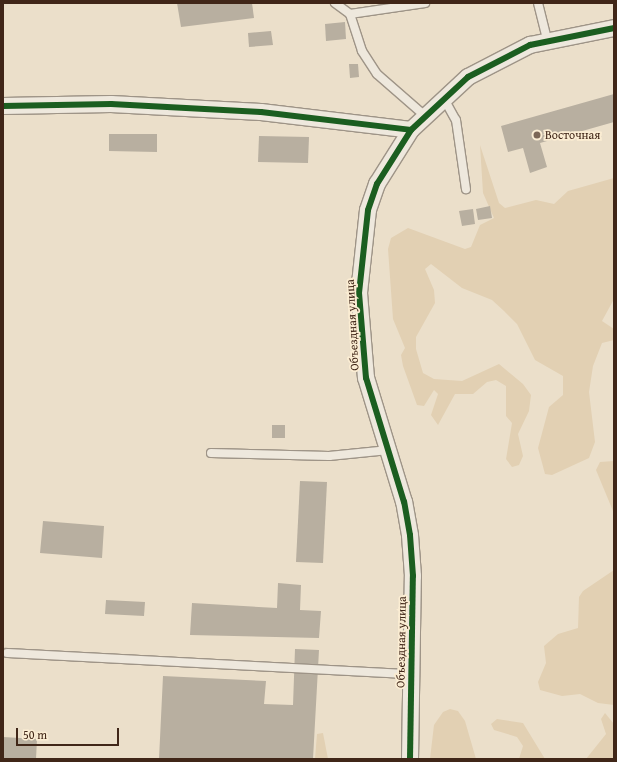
<!DOCTYPE html>
<html>
<head>
<meta charset="utf-8">
<style>
	body { margin:0 }
	#map { position:relative; width:617px; height:762px; overflow:hidden; background:#ebdfca; font-family:"Gentium Book Plus",serif }
	div>[style] { position:absolute }
	.green>* { inset:0; background:#e2d0b3 }
	.building>* { inset:0; background:#b8afa0 }
	.roads { filter:drop-shadow(1px 0 #9e9487) drop-shadow(-1px 0 #9e9487) drop-shadow(0 1px #9e9487) drop-shadow(0 -1px #9e9487) }
	.service>* { height:8px; margin:-4px; padding:0 4px; transform-origin:4px; border-radius:4px; background:#eee8dd }
	.minor>* { height:16px; margin:-8px; padding:0 8px; transform-origin:8px; border-radius:8px; background:#eee8dd }
	.cycleway>* { height:6px; margin:-3px; padding:0 3px; transform-origin:3px; border-radius:3px; background:#1b5e20 }
	.dots>* { width:11px; height:11px; translate:-50% -50%; box-sizing:border-box; border:2px solid #fbedd3; border-radius:50% }
	span { translate:-50% -50%; white-space:nowrap; text-align:center; line-height:1.15; -webkit-text-stroke:3.5px #fbedd3; paint-order:stroke }
	.poi-label { font-size:12px; color:#402618 }
	.left { translate:0 -50%; text-align:left }
	.street-label { font-size:12px; color:#402618 }
	.frame { position:absolute; inset:0; border:4px solid #402618; pointer-events:none }
	.scale { position:absolute; left:16px; top:728px; width:103px; height:18px; box-sizing:border-box; border:2px solid #402618; border-top:0; padding-left:5px; font-size:12px; line-height:14px; white-space:nowrap; color:#402618; -webkit-text-stroke:3px #fbedd3; paint-order:stroke }
</style>
</head>
<body>
<div id="map">
	<div class="green">
		<div style="clip-path:polygon(480px 145px,499px 203px,505px 208px,536px 200px,554px 204px,568px 191px,614px 178px,614px 299px,602px 321px,614px 329px,614px 340px,602px 343px,593px 366px,589px 392px,595px 442px,589px 458px,552px 475px,545px 474px,538px 448px,549px 407px,563px 395px,563px 376px,535px 360px,517px 324px,504px 311px,492px 300px,462px 288px,431px 264px,425px 269px,434px 290px,435px 303px,416px 337px,416px 349px,423px 373px,434px 379px,462px 381px,499px 364px,523px 384px,531px 395px,529px 411px,518px 434px,523px 456px,519px 465px,512px 467px,506px 459px,512px 423px,506px 416px,506px 386px,496px 380px,487px 382px,473px 394px,455px 394px,438px 425px,431px 415px,438px 394px,434px 390px,424px 406px,417px 405px,403px 366px,401px 355px,405px 348px,393px 319px,388px 249px,391px 238px,408px 228px,465px 249px,471px 247px,480px 225px,494px 218px,483px 193px)"></div>
		<div style="clip-path:polygon(614px 461px,614px 511px,613px 511px,596px 470px,600px 462px)"></div>
		<div style="clip-path:polygon(614px 570px,614px 705px,598px 703px,580px 694px,562px 696px,540px 690px,538px 682px,546px 663px,544px 646px,558px 634px,578px 628px,579px 597px,583px 591px)"></div>
		<div style="clip-path:polygon(450px 709px,458px 711px,465px 721px,476px 759px,430px 759px,434px 725px,443px 712px)"></div>
		<div style="clip-path:polygon(605px 713px,614px 724px,614px 759px,586px 759px,606px 734px,601px 719px)"></div>
		<div style="clip-path:polygon(497px 719px,523px 723px,545px 759px,519px 759px,523px 746px,517px 737px,494px 730px,491px 724px)"></div>
		<div style="clip-path:polygon(323px 733px,328px 759px,315px 759px,317px 734px)"></div>
	</div>
	<div class="building">
		<div style="clip-path:polygon(177px 3px,252px 3px,254px 18px,181px 27px)"></div>
		<div style="clip-path:polygon(345px 22px,346px 39px,326px 41px,325px 24px)"></div>
		<div style="clip-path:polygon(271px 31px,273px 45px,249px 47px,248px 33px)"></div>
		<div style="clip-path:polygon(349px 64px,358px 64px,359px 77px,350px 78px)"></div>
		<div style="clip-path:polygon(614px 94px,614px 122px,540px 143px,547px 167px,530px 173px,523px 148px,508px 152px,501px 126px)"></div>
		<div style="clip-path:polygon(109px 134px,157px 134px,157px 152px,109px 151px)"></div>
		<div style="clip-path:polygon(259px 136px,309px 137px,308px 163px,258px 162px)"></div>
		<div style="clip-path:polygon(490px 206px,492px 218px,478px 220px,476px 209px)"></div>
		<div style="clip-path:polygon(473px 209px,475px 224px,462px 226px,459px 211px)"></div>
		<div style="clip-path:polygon(272px 425px,285px 425px,285px 438px,272px 438px)"></div>
		<div style="clip-path:polygon(300px 481px,327px 482px,323px 563px,296px 562px)"></div>
		<div style="clip-path:polygon(43px 521px,104px 526px,102px 558px,40px 553px)"></div>
		<div style="clip-path:polygon(278px 583px,301px 585px,300px 610px,321px 611px,319px 638px,190px 635px,192px 603px,277px 608px)"></div>
		<div style="clip-path:polygon(106px 600px,145px 602px,144px 616px,105px 614px)"></div>
		<div style="clip-path:polygon(295px 649px,319px 650px,313px 759px,159px 759px,163px 676px,266px 681px,264px 704px,293px 705px)"></div>
		<div style="clip-path:polygon(3px 737px,37px 739px,36px 759px,3px 759px)"></div>
	</div>
	<div class="roads">
		<div class="service">
			<div style="left:335px;top:3px;width:19px;rotate:36deg"></div>
			<div style="left:350px;top:14px;width:39px;rotate:72deg"></div>
			<div style="left:362px;top:51px;width:27px;rotate:57deg"></div>
			<div style="left:377px;top:74px;width:62px;rotate:41.1deg"></div>
			<div style="left:538px;top:3px;width:38px;rotate:76deg"></div>
			<div style="left:350px;top:14px;width:76px;rotate:-8.3deg"></div>
			<div style="left:443px;top:97px;width:26px;rotate:61deg"></div>
			<div style="left:456px;top:120px;width:70px;rotate:81.8deg"></div>
			<div style="left:211px;top:453px;width:118px;rotate:1.5deg"></div>
			<div style="left:329px;top:456px;width:60px;rotate:-5.7deg"></div>
			<div style="left:7px;top:653px;width:405px;rotate:3deg"></div>
		</div>
		<div class="minor">
			<div style="left:3px;top:106px;width:108px;rotate:-1.1deg"></div>
			<div style="left:111px;top:104px;width:150px;rotate:3.1deg"></div>
			<div style="left:261px;top:112px;width:151px;rotate:6.8deg"></div>
			<div style="left:410px;top:759px;width:183px;rotate:-89.1deg"></div>
			<div style="left:413px;top:576px;width:41px;rotate:-94.2deg"></div>
			<div style="left:410px;top:535px;width:34px;rotate:-100deg"></div>
			<div style="left:404px;top:502px;width:130px;rotate:-107deg"></div>
			<div style="left:366px;top:378px;width:85px;rotate:-94.7deg"></div>
			<div style="left:359px;top:293px;width:83px;rotate:-83.8deg"></div>
			<div style="left:368px;top:210px;width:28px;rotate:-71deg"></div>
			<div style="left:377px;top:184px;width:64px;rotate:-57.8deg"></div>
			<div style="left:411px;top:130px;width:78px;rotate:-42.9deg"></div>
			<div style="left:468px;top:77px;width:70px;rotate:-27.3deg"></div>
			<div style="left:530px;top:45px;width:86px;rotate:-11.4deg"></div>
		</div>
	</div>
	<div class="cycleway">
		<div style="left:3px;top:106px;width:108px;rotate:-1.1deg"></div>
		<div style="left:111px;top:104px;width:150px;rotate:3.1deg"></div>
		<div style="left:261px;top:112px;width:151px;rotate:6.8deg"></div>
		<div style="left:410px;top:759px;width:183px;rotate:-89.1deg"></div>
		<div style="left:413px;top:576px;width:41px;rotate:-94.2deg"></div>
		<div style="left:410px;top:535px;width:34px;rotate:-100deg"></div>
		<div style="left:404px;top:502px;width:130px;rotate:-107deg"></div>
		<div style="left:366px;top:378px;width:85px;rotate:-94.7deg"></div>
		<div style="left:359px;top:293px;width:83px;rotate:-83.8deg"></div>
		<div style="left:368px;top:210px;width:28px;rotate:-71deg"></div>
		<div style="left:377px;top:184px;width:64px;rotate:-57.8deg"></div>
		<div style="left:411px;top:130px;width:78px;rotate:-42.9deg"></div>
		<div style="left:468px;top:77px;width:70px;rotate:-27.3deg"></div>
		<div style="left:530px;top:45px;width:86px;rotate:-11.4deg"></div>
	</div>
	<div class="dots">
		<div style="left:537px;top:135px;background:#7c6756"></div>
	</div>
	<div class="poi-label">
		<span class="left" style="left:545px;top:135px">Восточная</span>
	</div>
	<div class="street-label">
		<span style="left:352px;top:325px;rotate:-93deg">Объездная улица</span>
		<span style="left:401px;top:642px;rotate:-89deg">Объездная улица</span>
	</div>
	<div class="frame"></div>
	<div class="scale">50 m</div>
</div>
</body>
</html>
